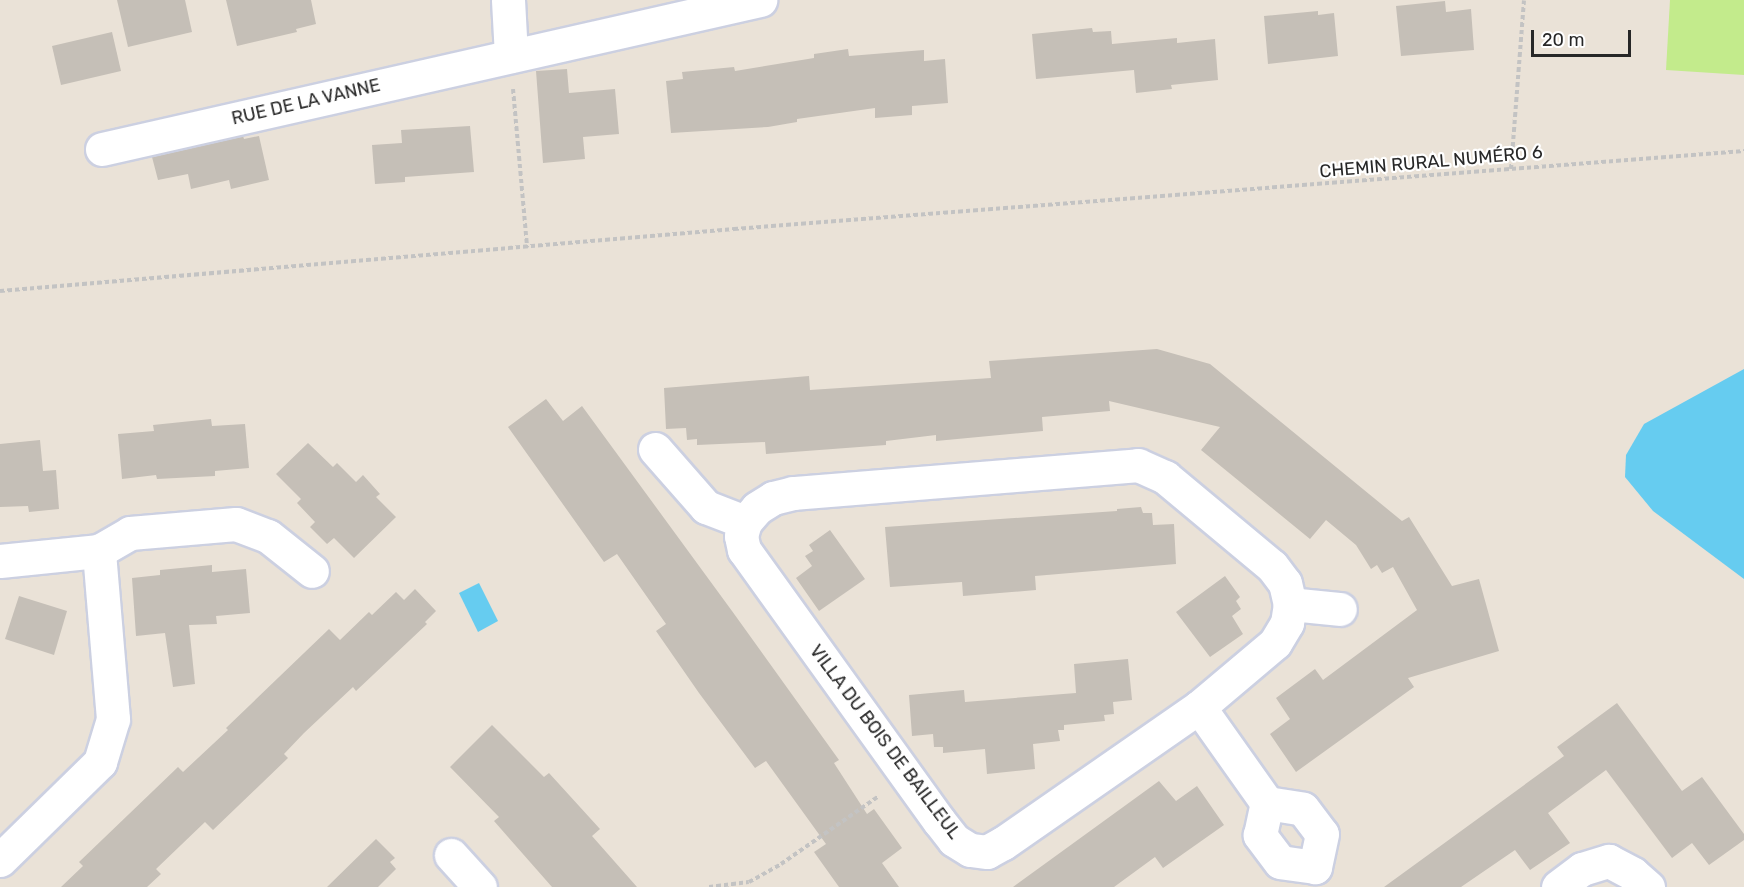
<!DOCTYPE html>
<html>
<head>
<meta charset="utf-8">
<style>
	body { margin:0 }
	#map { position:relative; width:1744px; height:887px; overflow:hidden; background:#eae2d7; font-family:Rubik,sans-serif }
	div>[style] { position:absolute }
	.pitch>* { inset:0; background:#c3eb8c }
	.water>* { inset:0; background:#66ccf0 }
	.building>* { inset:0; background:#c5bfb7 }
	.path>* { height:4px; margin-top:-2px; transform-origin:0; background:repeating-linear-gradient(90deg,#c3c3c3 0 4.5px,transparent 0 7.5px) }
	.roads { filter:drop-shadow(2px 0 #ccd0e1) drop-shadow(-2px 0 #ccd0e1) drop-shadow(0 2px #ccd0e1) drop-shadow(0 -2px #ccd0e1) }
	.street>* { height:33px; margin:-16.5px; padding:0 16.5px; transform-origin:16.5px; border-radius:16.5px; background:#fff }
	span { translate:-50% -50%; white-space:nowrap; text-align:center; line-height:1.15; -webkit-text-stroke:4.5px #fff; paint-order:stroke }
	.street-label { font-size:18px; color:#272727 }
	.scale { position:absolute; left:1531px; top:30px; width:100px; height:27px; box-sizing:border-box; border:3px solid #272727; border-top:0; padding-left:8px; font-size:18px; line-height:21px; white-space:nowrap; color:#272727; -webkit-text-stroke:4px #fff; paint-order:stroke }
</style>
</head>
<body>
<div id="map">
	<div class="pitch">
		<div style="clip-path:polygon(1670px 0,1744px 0,1744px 75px,1666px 70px)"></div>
	</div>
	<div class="water">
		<div style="clip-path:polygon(1744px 369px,1744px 579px,1653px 511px,1625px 477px,1626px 455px,1644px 424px)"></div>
		<div style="clip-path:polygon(479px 583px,498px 621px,478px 632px,459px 593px)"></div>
	</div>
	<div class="building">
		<div style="clip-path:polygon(117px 0,185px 0,192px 32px,128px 47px)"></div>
		<div style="clip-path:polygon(226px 0,311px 0,316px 24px,296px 29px,297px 32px,237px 46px)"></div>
		<div style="clip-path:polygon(1445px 1px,1446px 12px,1471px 9px,1474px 50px,1401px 56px,1396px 6px)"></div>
		<div style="clip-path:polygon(1318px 11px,1318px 15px,1334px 13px,1338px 56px,1268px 64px,1264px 16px)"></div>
		<div style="clip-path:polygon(1092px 28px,1093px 32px,1111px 31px,1112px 44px,1177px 38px,1177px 43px,1215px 39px,1218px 80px,1171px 85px,1172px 89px,1136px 93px,1134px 70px,1036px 79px,1032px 34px)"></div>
		<div style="clip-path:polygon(112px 32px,121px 71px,61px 85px,52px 46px)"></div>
		<div style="clip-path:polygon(848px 49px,849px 56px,924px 50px,924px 61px,945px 59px,948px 103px,912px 106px,912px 115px,875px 118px,875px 108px,797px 119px,797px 122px,768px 127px,671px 133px,666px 81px,683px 79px,682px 72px,734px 67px,735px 71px,814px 58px,814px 54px)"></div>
		<div style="clip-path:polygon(567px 69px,569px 93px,615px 89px,619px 134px,583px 137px,585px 159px,543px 163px,536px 71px)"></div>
		<div style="clip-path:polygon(470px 126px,474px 172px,405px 177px,405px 182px,375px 184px,372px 145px,402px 143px,401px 130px)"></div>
		<div style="clip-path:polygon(243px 136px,244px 139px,259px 136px,269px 180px,231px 189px,229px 180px,191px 189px,188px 174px,158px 180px,152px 157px)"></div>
		<div style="clip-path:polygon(1157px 349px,1210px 364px,1402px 521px,1409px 517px,1452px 586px,1479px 579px,1499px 651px,1408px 678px,1414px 687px,1296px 772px,1270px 734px,1290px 719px,1276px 698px,1315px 669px,1323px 680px,1417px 610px,1393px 567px,1382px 573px,1377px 565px,1371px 569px,1356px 545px,1326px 520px,1310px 539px,1201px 450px,1220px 427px,1109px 401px,1110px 411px,1042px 417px,1043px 431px,936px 441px,936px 435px,886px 441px,886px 445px,766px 454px,765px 442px,697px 445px,697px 439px,687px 440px,686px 428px,666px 429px,664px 388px,809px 376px,810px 390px,991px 378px,989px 361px)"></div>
		<div style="clip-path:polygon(546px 399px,563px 421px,582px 406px,732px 611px,839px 760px,834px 763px,867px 814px,874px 809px,902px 848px,882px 863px,899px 887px,839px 887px,814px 852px,826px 844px,766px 761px,755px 768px,699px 693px,656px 631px,666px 624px,617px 554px,604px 562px,508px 427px)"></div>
		<div style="clip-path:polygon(211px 419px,212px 426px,245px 424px,249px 468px,215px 471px,215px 476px,157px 479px,156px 475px,122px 479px,118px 434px,154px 431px,153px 425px)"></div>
		<div style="clip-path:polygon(40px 440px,43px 471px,56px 470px,59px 509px,29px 512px,28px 506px,0 507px,0 444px)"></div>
		<div style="clip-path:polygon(308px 443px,333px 467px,337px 463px,356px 482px,363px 475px,380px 494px,376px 497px,396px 517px,354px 558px,334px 538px,327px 544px,310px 527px,315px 522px,297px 503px,301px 499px,276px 474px)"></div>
		<div style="clip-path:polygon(1141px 507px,1143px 513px,1152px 513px,1153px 525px,1174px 524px,1176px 564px,1035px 576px,1036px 590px,963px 596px,962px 582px,890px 587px,885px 527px,1117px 511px,1117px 509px)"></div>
		<div style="clip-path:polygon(830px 530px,865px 579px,819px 611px,796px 578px,812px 566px,805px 556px,813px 551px,809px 545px)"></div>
		<div style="clip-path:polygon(212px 565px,212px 572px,246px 569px,250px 613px,216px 616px,217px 624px,189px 625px,195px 684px,173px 687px,165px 633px,136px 636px,132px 578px,160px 575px,160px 570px)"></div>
		<div style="clip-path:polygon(1225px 576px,1240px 597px,1236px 601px,1241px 609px,1232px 616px,1243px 634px,1210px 657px,1176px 612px)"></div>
		<div style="clip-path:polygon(415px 589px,436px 611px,425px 622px,427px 624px,356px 691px,353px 687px,304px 733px,284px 754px,288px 758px,213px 830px,205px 822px,156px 869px,161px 874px,147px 887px,61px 887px,83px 866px,79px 862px,178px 767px,183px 772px,228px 730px,226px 728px,329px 629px,340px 640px,369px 612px,372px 615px,396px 592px,404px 600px)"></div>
		<div style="clip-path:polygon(19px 596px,67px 611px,54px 655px,5px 639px)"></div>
		<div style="clip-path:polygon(1128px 659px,1132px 700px,1113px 702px,1114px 714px,1104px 715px,1105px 721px,1064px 725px,1064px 730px,1058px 730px,1060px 741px,1033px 744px,1035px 769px,987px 774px,985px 749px,943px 753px,943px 747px,934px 747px,933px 734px,912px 736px,909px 695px,964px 690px,965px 702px,1076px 693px,1074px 664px)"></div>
		<div style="clip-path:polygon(1617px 703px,1682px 791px,1702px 777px,1744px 834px,1744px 840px,1709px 865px,1692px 843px,1672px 858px,1606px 770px,1548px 813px,1570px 843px,1530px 870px,1515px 850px,1461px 887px,1384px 887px,1564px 756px,1557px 747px)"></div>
		<div style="clip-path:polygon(492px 725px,544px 777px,549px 773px,600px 829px,592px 836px,637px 887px,552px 887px,494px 821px,499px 817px,450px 767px)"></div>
		<div style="clip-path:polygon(1159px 781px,1176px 801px,1197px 786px,1224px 825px,1163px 868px,1155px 857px,1114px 887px,1013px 887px)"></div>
		<div style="clip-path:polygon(376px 839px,395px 858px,390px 862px,396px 869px,378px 887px,327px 887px)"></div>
	</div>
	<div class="path">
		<div style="left:513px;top:89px;width:159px;rotate:84.9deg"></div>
		<div style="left:1511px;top:169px;width:169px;rotate:-85.6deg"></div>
		<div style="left:0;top:291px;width:737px;rotate:-4.83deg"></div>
		<div style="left:734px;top:229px;width:1013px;rotate:-4.42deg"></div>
		<div style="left:709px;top:887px;width:40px;rotate:-7.1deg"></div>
		<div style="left:749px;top:882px;width:37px;rotate:-29deg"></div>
		<div style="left:781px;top:864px;width:119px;rotate:-34.8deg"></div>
	</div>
	<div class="roads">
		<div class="street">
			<div style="left:508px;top:0;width:56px;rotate:86.9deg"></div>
			<div style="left:102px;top:149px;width:675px;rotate:-12.76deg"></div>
			<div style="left:655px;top:449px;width:77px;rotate:48.7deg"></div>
			<div style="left:706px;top:507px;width:42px;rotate:21deg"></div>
			<div style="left:1138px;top:465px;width:30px;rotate:24deg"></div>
			<div style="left:1165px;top:477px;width:139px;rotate:39.8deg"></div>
			<div style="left:1272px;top:566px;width:21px;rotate:53deg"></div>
			<div style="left:1285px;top:583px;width:22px;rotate:77deg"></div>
			<div style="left:1290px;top:604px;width:19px;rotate:99deg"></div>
			<div style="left:1287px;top:623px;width:23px;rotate:121deg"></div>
			<div style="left:1275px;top:643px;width:99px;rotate:139.9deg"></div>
			<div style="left:1199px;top:707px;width:239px;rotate:145.2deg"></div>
			<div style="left:1003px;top:843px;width:18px;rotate:151deg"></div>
			<div style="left:987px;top:852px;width:17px;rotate:-173deg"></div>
			<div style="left:970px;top:850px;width:19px;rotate:-148deg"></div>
			<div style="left:954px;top:840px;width:24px;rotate:-128deg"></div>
			<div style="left:939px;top:821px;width:334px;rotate:-125.7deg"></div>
			<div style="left:744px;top:550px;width:14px;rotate:-102deg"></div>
			<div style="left:741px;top:536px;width:15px;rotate:-74deg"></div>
			<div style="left:745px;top:522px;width:18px;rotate:-49deg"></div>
			<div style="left:757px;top:508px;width:19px;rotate:-32deg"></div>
			<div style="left:773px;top:498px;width:21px;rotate:-14deg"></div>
			<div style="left:793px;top:493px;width:346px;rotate:-4.6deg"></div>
			<div style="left:0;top:561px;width:100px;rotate:-5.8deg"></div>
			<div style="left:99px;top:551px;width:36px;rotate:-30deg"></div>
			<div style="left:130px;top:533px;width:106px;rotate:-4.9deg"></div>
			<div style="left:236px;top:524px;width:34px;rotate:21deg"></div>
			<div style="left:268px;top:536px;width:56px;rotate:38.5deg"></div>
			<div style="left:1290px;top:604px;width:50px;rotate:5.7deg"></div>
			<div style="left:1199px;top:707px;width:118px;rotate:54.7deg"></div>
			<div style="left:1267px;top:803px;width:36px;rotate:9deg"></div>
			<div style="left:1303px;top:809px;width:31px;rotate:53deg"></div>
			<div style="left:1322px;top:834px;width:34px;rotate:102deg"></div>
			<div style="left:1315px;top:867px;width:35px;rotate:-172deg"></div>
			<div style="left:1280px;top:862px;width:34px;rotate:-127deg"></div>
			<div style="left:1260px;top:835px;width:33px;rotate:-78deg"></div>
			<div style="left:451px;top:855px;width:43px;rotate:47.8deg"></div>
			<div style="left:0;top:860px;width:140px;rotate:-44.4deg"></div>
			<div style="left:100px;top:762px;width:45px;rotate:-73.2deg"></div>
			<div style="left:113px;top:719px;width:169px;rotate:-94.8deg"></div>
			<div style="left:1558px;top:887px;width:30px;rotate:-37deg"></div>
			<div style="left:1582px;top:869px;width:28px;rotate:-17deg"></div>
			<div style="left:1609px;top:861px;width:27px;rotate:28deg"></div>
			<div style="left:1633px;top:874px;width:20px;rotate:41deg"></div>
		</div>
	</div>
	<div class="street-label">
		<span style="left:306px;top:102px;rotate:-13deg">RUE DE LA VANNE</span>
		<span style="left:1431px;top:162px;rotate:-5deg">CHEMIN RURAL NUMÉRO 6</span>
		<span style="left:885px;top:742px;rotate:53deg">VILLA DU BOIS DE BAILLEUL</span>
	</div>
	<div class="scale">20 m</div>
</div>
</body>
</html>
